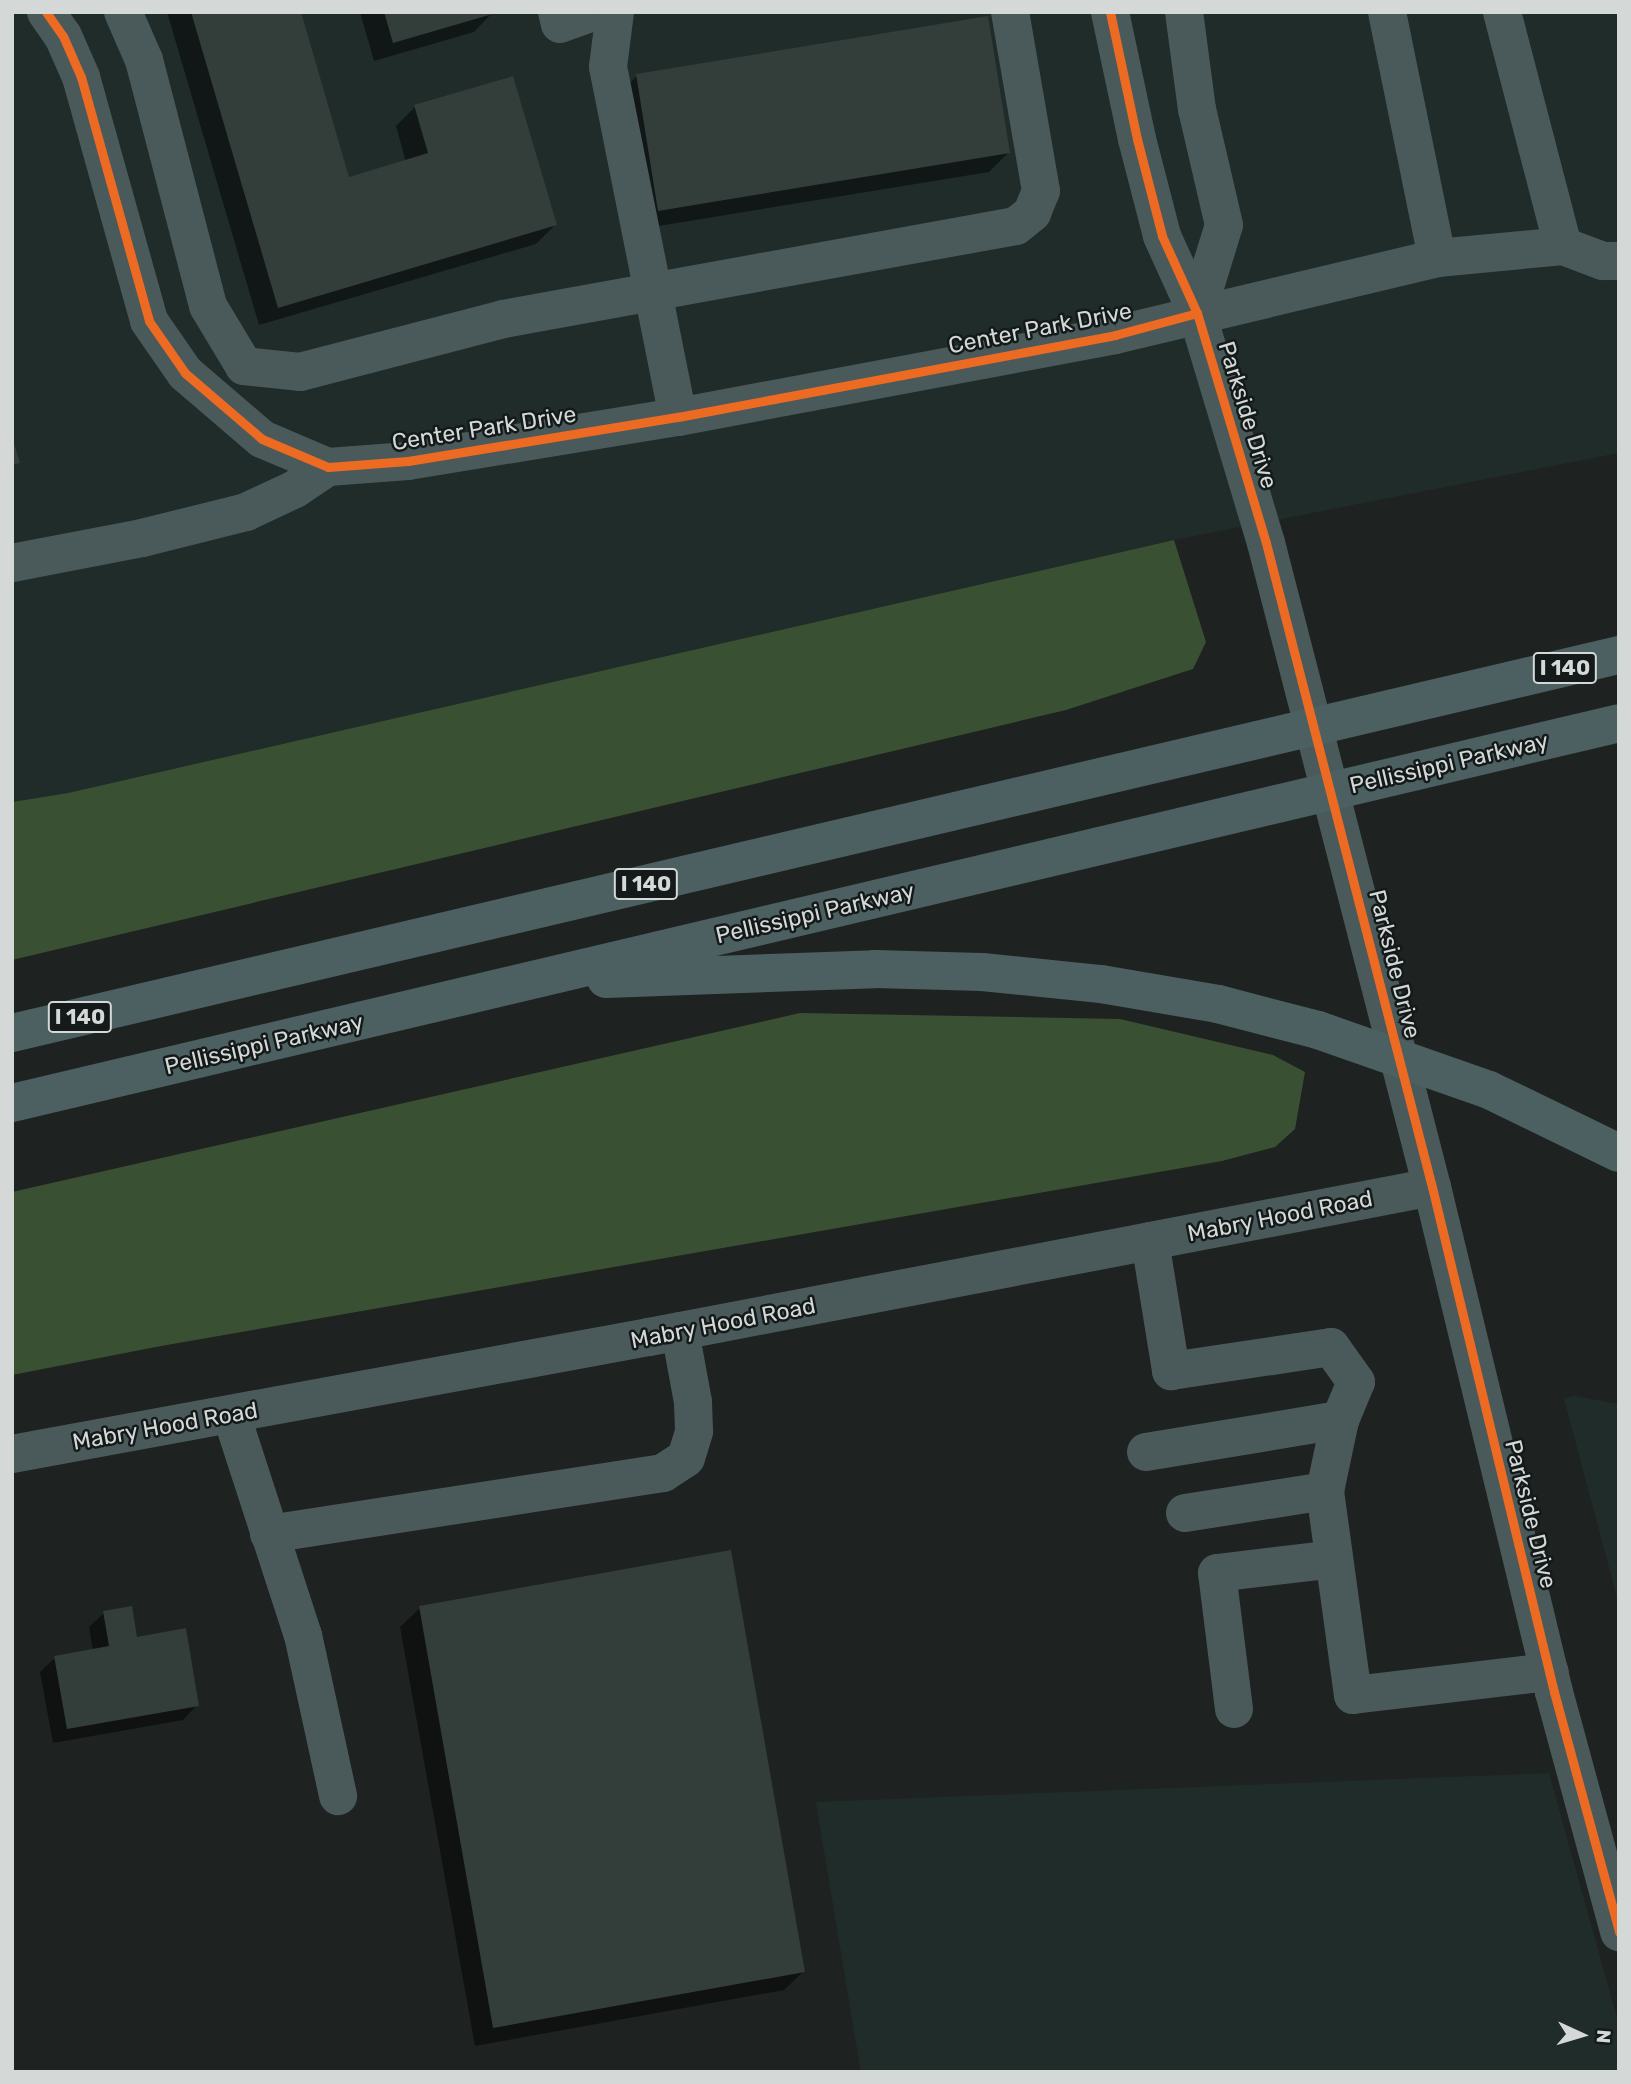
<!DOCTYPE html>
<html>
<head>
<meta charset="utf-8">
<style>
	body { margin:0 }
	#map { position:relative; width:1631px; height:2084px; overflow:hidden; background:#1e2221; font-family:Rubik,sans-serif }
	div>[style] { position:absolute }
	.built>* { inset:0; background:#202c2a }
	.forest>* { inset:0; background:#395032 }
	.shadow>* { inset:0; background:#0007 }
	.building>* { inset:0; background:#333d39 }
	.minor>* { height:38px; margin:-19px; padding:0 19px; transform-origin:19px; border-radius:19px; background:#4a5a5b }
	.highway>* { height:38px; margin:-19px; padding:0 19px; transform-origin:19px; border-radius:19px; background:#4c6061 }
	.cycleway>* { height:9px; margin:-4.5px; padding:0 4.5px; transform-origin:4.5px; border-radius:4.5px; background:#ed6a23 }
	span { translate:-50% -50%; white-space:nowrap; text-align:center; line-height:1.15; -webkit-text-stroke:5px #141a19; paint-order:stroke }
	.shield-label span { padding:2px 5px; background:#141a19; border:2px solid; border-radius:5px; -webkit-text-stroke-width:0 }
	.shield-label { font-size:21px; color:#d4d9d8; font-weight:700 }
	.street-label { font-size:23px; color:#d4d9d8 }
	.frame { position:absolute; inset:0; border:14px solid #d4d9d8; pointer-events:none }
	.north { position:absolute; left:1547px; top:2000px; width:70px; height:70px; -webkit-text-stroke:5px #141a19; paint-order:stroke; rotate:94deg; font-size:19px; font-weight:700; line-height:28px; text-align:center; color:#d4d9d8 }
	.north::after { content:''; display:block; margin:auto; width:24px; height:32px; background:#d4d9d8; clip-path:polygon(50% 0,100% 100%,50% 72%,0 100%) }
</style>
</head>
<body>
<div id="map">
	<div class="built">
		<div style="clip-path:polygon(12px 12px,1619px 12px,1619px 453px,1174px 540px,68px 793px,12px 802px)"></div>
		<div style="clip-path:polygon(1574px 1396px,1619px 1404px,1619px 1605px,1564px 1399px)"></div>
		<div style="clip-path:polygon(1549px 1773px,1619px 2025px,1619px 2072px,861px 2072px,816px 1802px)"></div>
	</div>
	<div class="forest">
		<div style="clip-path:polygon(1174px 540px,1206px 642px,1193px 669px,1066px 710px,12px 960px,12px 802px,68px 793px)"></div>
		<div style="clip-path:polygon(800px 1013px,1120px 1019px,1273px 1055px,1305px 1072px,1295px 1129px,1275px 1147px,1222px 1161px,161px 1346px,12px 1375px,12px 1192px)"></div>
	</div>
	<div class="shadow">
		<div style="clip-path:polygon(167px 12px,299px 12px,348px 179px,406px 162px,396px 126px,415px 107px,555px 225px,536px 244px,259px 325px)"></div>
		<div style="clip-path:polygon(360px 12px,493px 12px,474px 32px,374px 61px)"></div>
		<div style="clip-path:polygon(637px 76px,1008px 153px,989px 172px,640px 229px,618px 95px)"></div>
		<div style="clip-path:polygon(420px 1608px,804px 1971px,784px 1990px,475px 2046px,400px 1627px)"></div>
		<div style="clip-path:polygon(104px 1613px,135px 1639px,197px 1705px,183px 1720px,53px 1743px,40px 1672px,55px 1658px,93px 1651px,89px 1627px)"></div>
	</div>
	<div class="building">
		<div style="clip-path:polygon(191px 12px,301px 12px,349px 177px,428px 153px,414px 105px,513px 76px,557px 225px,278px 308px)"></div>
		<div style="clip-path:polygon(384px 12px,495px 12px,496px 13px,393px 43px)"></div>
		<div style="clip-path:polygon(988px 16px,1010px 153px,658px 211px,636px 74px)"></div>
		<div style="clip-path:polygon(12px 437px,20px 463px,12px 465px)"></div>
		<div style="clip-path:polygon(731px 1550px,805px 1972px,493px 2028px,419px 1606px)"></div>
		<div style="clip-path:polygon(132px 1606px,137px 1637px,186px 1628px,199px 1706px,67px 1729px,54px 1656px,109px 1646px,103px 1611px)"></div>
	</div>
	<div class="minor">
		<div style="left:46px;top:12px;width:29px;rotate:55deg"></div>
		<div style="left:63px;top:36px;width:45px;rotate:66.3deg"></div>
		<div style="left:81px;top:77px;width:253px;rotate:74.4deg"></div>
		<div style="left:149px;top:321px;width:63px;rotate:55.3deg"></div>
		<div style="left:185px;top:373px;width:101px;rotate:40.6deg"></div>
		<div style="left:262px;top:439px;width:72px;rotate:23deg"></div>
		<div style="left:328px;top:467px;width:80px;rotate:-4.3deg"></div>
		<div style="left:408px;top:461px;width:274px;rotate:-9.3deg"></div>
		<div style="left:678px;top:417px;width:445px;rotate:-10.6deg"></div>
		<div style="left:1115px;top:335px;width:331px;rotate:-13.4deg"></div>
		<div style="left:1437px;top:258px;width:127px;rotate:-5.4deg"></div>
		<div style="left:1563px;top:246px;width:43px;rotate:20.6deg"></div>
		<div style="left:1603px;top:261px;width:16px"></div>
		<div style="left:123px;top:12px;width:52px;rotate:66.4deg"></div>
		<div style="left:144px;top:60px;width:254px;rotate:75.4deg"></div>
		<div style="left:208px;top:306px;width:70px;rotate:59deg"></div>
		<div style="left:244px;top:366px;width:56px;rotate:6.1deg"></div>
		<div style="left:300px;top:372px;width:210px;rotate:-14.6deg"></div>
		<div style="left:503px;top:319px;width:521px;rotate:-10.28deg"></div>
		<div style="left:1016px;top:226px;width:21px;rotate:-39deg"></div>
		<div style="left:1032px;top:213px;width:24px;rotate:-68deg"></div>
		<div style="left:1041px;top:191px;width:182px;rotate:-99.8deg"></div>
		<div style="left:557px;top:12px;width:12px;rotate:76deg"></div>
		<div style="left:560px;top:24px;width:35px;rotate:-20deg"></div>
		<div style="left:615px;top:12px;width:55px;rotate:97.3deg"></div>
		<div style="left:608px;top:67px;width:357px;rotate:78.7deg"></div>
		<div style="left:1110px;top:12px;width:130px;rotate:78deg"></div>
		<div style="left:1137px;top:139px;width:100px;rotate:75.5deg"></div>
		<div style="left:1162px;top:236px;width:85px;rotate:65.6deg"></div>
		<div style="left:1197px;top:313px;width:240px;rotate:73.3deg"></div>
		<div style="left:1266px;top:543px;width:665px;rotate:75.55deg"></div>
		<div style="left:1432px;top:1187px;width:520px;rotate:76.42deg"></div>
		<div style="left:1554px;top:1692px;width:249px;rotate:74.8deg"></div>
		<div style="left:1184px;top:12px;width:98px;rotate:82.4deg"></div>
		<div style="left:1197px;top:109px;width:119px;rotate:76.9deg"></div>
		<div style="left:1224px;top:225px;width:92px;rotate:107.1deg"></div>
		<div style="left:1387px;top:12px;width:251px;rotate:78.5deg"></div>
		<div style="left:1502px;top:12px;width:242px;rotate:75.4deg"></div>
		<div style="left:12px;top:563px;width:132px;rotate:-10.9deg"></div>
		<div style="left:142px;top:538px;width:107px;rotate:-14deg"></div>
		<div style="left:246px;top:512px;width:54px;rotate:-25.1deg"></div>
		<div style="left:295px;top:489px;width:40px;rotate:-34deg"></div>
		<div style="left:1150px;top:1241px;width:132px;rotate:80.8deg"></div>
		<div style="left:1171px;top:1371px;width:162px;rotate:-8.5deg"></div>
		<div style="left:1331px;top:1347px;width:43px;rotate:54.5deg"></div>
		<div style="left:1356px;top:1382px;width:41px;rotate:112.8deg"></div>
		<div style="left:1340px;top:1420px;width:73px;rotate:101.9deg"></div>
		<div style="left:1325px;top:1491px;width:206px;rotate:82.2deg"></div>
		<div style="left:1353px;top:1695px;width:198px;rotate:-6.7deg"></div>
		<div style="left:231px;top:1414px;width:232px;rotate:72deg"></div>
		<div style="left:303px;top:1635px;width:165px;rotate:77.7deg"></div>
		<div style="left:1146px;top:1452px;width:197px;rotate:-9.4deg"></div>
		<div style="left:12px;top:1454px;width:648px;rotate:-10.41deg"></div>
		<div style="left:649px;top:1337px;width:797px;rotate:-10.84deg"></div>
		<div style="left:1185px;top:1513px;width:142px;rotate:-8.9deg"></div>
		<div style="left:269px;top:1534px;width:399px;rotate:-8.8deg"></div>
		<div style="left:663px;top:1473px;width:27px;rotate:-33deg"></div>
		<div style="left:686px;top:1458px;width:28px;rotate:-73deg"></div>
		<div style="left:694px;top:1431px;width:29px;rotate:-92deg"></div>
		<div style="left:693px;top:1402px;width:72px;rotate:-100.4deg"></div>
		<div style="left:1234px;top:1709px;width:137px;rotate:-97.1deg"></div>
		<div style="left:1217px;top:1573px;width:118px;rotate:-6.8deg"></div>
	</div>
	<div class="highway">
		<div style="left:606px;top:979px;width:269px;rotate:-2.1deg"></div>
		<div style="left:875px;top:969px;width:107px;rotate:1.6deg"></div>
		<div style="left:982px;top:972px;width:120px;rotate:5.8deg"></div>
		<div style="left:1101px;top:984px;width:119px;rotate:9.7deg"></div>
		<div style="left:1218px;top:1004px;width:103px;rotate:14.6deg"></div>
		<div style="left:1318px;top:1030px;width:181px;rotate:19.3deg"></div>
		<div style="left:1489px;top:1090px;width:144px;rotate:25.9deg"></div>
		<div style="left:12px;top:1033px;width:1651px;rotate:-13.24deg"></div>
		<div style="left:12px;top:1103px;width:1651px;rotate:-13.3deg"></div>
	</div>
	<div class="cycleway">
		<div style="left:46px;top:12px;width:29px;rotate:55deg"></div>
		<div style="left:63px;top:36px;width:45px;rotate:66.3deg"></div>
		<div style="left:81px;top:77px;width:253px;rotate:74.4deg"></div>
		<div style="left:149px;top:321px;width:63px;rotate:55.3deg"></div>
		<div style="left:185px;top:373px;width:101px;rotate:40.6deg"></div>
		<div style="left:262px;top:439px;width:72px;rotate:23deg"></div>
		<div style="left:328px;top:467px;width:80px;rotate:-4.3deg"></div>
		<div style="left:408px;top:461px;width:274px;rotate:-9.3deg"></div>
		<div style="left:678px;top:417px;width:445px;rotate:-10.6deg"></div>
		<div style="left:1115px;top:335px;width:85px;rotate:-15deg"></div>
		<div style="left:1110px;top:12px;width:130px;rotate:78deg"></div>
		<div style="left:1137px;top:139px;width:100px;rotate:75.5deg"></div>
		<div style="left:1162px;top:236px;width:85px;rotate:65.6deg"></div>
		<div style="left:1197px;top:313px;width:240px;rotate:73.3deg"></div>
		<div style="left:1266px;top:543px;width:665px;rotate:75.55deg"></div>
		<div style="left:1432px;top:1187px;width:520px;rotate:76.42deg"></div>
		<div style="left:1554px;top:1692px;width:249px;rotate:74.8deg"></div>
	</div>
	<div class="shield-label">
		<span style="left:1565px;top:668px">I 140</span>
		<span style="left:646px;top:884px">I 140</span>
		<span style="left:80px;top:1017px">I 140</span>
	</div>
	<div class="street-label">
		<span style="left:1040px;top:328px;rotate:-11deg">Center Park Drive</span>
		<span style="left:1248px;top:415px;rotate:73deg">Parkside Drive</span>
		<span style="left:484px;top:428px;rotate:-9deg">Center Park Drive</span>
		<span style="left:1449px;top:763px;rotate:-13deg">Pellissippi Parkway</span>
		<span style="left:815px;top:913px;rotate:-13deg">Pellissippi Parkway</span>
		<span style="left:1395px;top:964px;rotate:76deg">Parkside Drive</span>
		<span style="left:264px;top:1044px;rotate:-13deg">Pellissippi Parkway</span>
		<span style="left:1280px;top:1216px;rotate:-11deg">Mabry Hood Road</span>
		<span style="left:723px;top:1323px;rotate:-11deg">Mabry Hood Road</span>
		<span style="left:165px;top:1426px;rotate:-10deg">Mabry Hood Road</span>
		<span style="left:1531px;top:1514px;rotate:76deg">Parkside Drive</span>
	</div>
	<div class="frame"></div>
	<div class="north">N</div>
</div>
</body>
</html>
